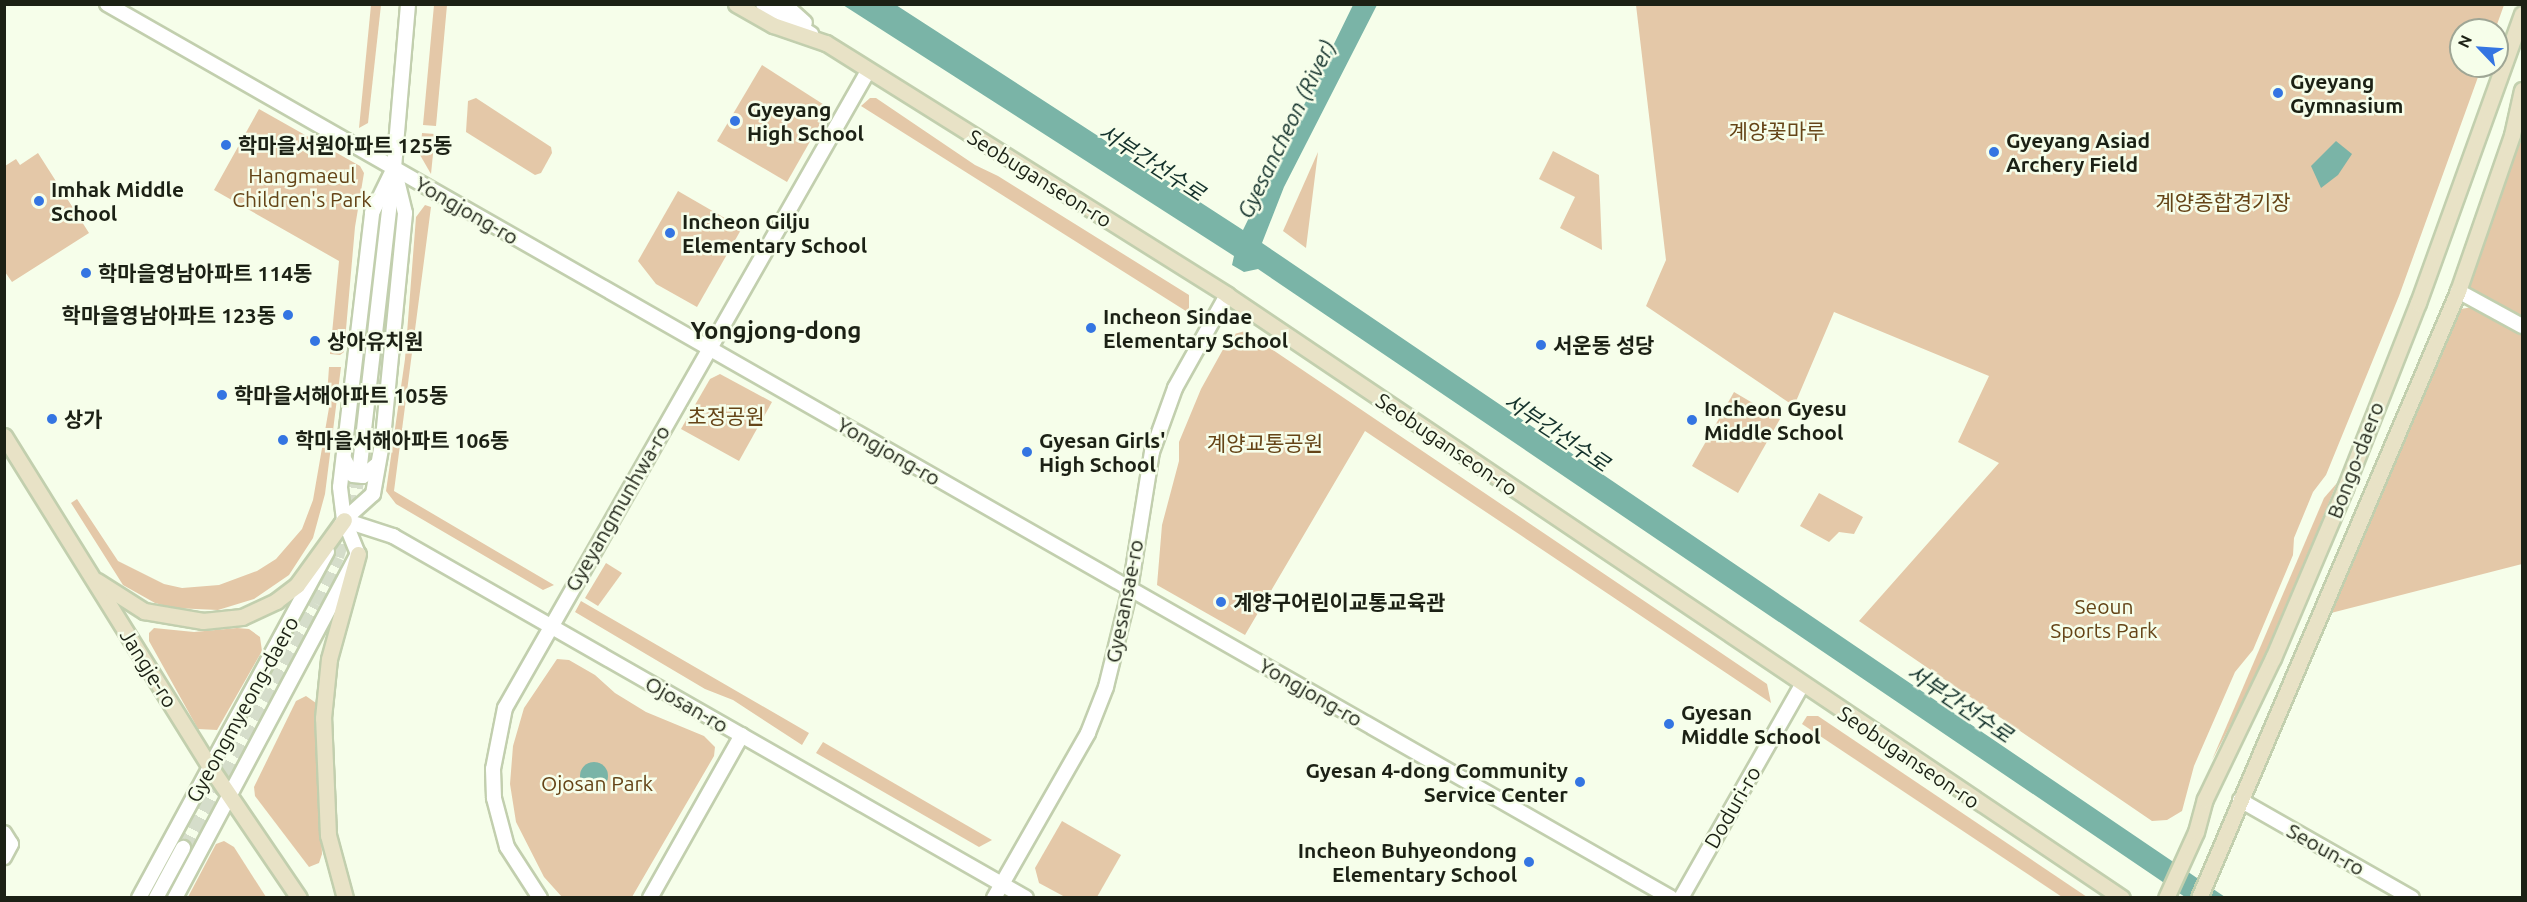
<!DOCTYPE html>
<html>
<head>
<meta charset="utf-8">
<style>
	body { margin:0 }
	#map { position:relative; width:2527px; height:902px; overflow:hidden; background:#f6feea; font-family:Ubuntu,"Noto Sans KR",sans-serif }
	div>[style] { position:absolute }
	.green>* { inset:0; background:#e4c8a8 }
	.water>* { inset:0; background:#7ab4a7 }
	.round { border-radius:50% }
	.tertiary-tunnel>* { height:14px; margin-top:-7px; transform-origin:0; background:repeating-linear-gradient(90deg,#d5ddca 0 14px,transparent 0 21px) }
	.roads { filter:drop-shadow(2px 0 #c2cfae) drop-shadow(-2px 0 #c2cfae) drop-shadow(0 2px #c2cfae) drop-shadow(0 -2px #c2cfae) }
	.tertiary>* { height:14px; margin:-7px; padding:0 7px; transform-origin:7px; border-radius:7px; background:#fff }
	.secondary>* { height:15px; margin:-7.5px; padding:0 7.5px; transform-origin:7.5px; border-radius:7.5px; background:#e8e2c6 }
	.dots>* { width:16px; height:16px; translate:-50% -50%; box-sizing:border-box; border:3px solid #f6feea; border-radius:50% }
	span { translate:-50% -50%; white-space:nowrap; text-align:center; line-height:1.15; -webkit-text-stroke:5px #f6feea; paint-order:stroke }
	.poi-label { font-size:21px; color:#1c2115; font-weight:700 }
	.left { translate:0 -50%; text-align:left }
	.right { translate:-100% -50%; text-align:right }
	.park-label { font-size:21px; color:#654417 }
	.street-label { font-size:21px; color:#1c2115 }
	.water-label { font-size:22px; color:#13312b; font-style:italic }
	.quarter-label { font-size:24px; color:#1c2115; font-weight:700 }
	.frame { position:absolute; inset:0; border:6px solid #1c2115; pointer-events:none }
	.north { position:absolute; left:2449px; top:18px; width:60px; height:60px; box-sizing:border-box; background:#f6feea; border:2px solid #9fa695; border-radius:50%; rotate:295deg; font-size:16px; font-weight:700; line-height:24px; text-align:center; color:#1c2115 }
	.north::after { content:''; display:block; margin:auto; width:21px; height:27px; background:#3475e2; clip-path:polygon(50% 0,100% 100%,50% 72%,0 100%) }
</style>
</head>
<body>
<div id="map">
	<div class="green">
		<div style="clip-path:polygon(371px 5px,381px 5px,368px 123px,359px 128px)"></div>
		<div style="clip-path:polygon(434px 5px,447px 5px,436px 126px,423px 125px)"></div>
		<div style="clip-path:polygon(1636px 5px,2504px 5px,2495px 30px,2461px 30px,2461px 66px,2482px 66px,2399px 296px,2326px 475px,2313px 492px,2294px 538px,2293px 555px,2253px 650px,2235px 672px,2194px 766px,2182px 811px,2167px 820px,2152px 821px,1859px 621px,1999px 463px,1958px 442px,1989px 376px,1834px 312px,1794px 406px,1646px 306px,1666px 260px)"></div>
		<div style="clip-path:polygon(762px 65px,829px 108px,787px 182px,717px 141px)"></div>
		<div style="clip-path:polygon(476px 98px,551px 147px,552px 153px,541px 173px,535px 175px,466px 132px,468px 101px)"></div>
		<div style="clip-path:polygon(870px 98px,876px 98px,975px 165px,998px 176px,1189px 295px,1189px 313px,861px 106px)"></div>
		<div style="clip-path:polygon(259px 109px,360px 166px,364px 173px,355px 227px,344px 352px,340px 355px,330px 354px,339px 261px,214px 190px)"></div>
		<div style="clip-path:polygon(2522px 122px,2522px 320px,2473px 293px,2468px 282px)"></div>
		<div style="clip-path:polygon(422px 133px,435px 134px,431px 174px,420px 155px)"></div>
		<div style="clip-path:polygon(1553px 151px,1599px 175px,1602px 250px,1560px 228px,1575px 197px,1539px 179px)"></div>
		<div style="clip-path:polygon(1318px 152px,1306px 248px,1283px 231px)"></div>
		<div style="clip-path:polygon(38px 153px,89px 233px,12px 282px,5px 272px,5px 166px,16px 159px,20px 165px)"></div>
		<div style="clip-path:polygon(678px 191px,742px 228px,697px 307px,656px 284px,638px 261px)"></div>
		<div style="clip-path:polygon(425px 205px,431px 207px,394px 491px,554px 585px,543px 590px,396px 504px,386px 491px,405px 359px,416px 217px)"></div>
		<div style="clip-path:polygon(2474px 307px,2522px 334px,2522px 564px,2331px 613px,2460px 309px)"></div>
		<div style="clip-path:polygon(1245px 331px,1767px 684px,1771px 703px,1365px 431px,1245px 635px,1157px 585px,1162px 525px,1179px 461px,1179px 442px,1201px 389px,1231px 335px)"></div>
		<div style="clip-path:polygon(329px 367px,341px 367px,325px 494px,313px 538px,289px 575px,254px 599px,218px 610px,174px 608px,155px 603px,123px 585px,71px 503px,77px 499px,118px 561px,164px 584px,182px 588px,219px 585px,257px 571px,276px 559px,302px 529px,313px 500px,330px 402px,327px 396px)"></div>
		<div style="clip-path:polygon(720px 374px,772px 402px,739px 461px,681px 429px,710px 379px)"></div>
		<div style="clip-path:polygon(1734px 392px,1780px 419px,1738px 493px,1692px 466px)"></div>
		<div style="clip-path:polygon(2337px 483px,2260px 670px,2212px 760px,2324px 498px)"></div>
		<div style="clip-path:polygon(1819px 493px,1863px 517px,1854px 534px,1839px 532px,1829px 542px,1800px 526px)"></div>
		<div style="clip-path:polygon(606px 563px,622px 573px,598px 606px,585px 598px)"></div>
		<div style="clip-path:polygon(581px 601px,809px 733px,802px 745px,733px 700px,705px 689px,575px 612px)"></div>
		<div style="clip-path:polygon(154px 628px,194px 632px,237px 628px,249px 629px,260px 637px,262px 651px,217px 730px,198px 729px,149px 641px,149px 633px)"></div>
		<div style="clip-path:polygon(557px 659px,569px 660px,595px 675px,615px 693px,646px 712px,704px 736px,715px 747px,714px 756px,632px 897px,562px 897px,544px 877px,516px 822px,510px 784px,513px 746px,524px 708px)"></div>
		<div style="clip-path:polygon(306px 696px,316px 703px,322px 854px,319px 863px,309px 867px,255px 796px,254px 787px,296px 701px)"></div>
		<div style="clip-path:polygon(1807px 716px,1818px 716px,2087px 897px,2062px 897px,1802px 724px)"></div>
		<div style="clip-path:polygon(823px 742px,992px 840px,979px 847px,816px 753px)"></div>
		<div style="clip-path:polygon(1062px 821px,1121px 855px,1097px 897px,1065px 897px,1039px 883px,1035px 868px)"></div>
		<div style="clip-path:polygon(224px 841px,234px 847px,266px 897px,188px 897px,216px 844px)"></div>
	</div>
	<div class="water">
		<div style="clip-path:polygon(843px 5px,896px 5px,1243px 230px,1353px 5px,1377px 5px,1284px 187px,1262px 243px,2225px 897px,2185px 897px,1258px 269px,1244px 272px,1232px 265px,1234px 256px)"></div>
		<div style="clip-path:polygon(2336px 141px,2352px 154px,2338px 175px,2321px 188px,2311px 166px)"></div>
		<div class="round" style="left:580px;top:762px;width:28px;height:28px"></div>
	</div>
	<div class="tertiary-tunnel">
		<div style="left:183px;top:848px;width:278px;rotate:-61.4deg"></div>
		<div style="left:316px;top:604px;width:51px;rotate:-65.9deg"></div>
		<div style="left:337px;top:557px;width:50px;rotate:-72.6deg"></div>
		<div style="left:352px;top:509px;width:45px;rotate:-79.7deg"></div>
	</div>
	<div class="roads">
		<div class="tertiary">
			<div style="left:107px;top:4px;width:1801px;rotate:29.75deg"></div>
			<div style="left:763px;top:4px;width:57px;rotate:32deg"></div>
			<div style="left:784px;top:4px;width:28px;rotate:42deg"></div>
			<div style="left:2458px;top:291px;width:73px;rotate:28.7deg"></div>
			<div style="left:344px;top:459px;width:18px;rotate:61deg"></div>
			<div style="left:353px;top:475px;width:10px;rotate:6deg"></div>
			<div style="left:363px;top:476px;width:19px;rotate:-39deg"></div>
			<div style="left:360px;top:465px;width:299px;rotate:-83.5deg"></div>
			<div style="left:394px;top:168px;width:165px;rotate:-85.1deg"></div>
			<div style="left:344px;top:520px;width:52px;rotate:18.1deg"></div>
			<div style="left:393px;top:536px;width:729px;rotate:29.76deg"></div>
			<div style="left:338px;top:530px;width:12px;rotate:-59deg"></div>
			<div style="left:344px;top:520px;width:39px;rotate:-42deg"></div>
			<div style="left:373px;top:494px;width:57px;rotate:-79.9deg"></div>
			<div style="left:383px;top:438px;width:226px;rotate:-84.4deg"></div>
			<div style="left:405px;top:213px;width:46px;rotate:-103.7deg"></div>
			<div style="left:2240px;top:800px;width:198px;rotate:29.7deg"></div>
			<div style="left:4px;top:833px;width:13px;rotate:58deg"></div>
			<div style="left:11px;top:844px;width:15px;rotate:118deg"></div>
			<div style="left:139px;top:898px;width:394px;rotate:-61.5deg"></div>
			<div style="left:156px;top:898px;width:57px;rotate:-61.6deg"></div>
			<div style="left:175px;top:898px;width:390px;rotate:-62deg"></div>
			<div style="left:358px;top:554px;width:37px;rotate:-112deg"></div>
			<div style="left:344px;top:520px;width:33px;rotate:-97deg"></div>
			<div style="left:340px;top:487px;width:276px;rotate:-83.3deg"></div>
			<div style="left:372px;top:213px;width:50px;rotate:-63.9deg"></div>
			<div style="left:540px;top:898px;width:61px;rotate:-122.9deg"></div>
			<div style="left:507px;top:847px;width:51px;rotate:-104.9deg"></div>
			<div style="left:494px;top:798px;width:29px;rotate:-92deg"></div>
			<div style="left:493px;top:769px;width:62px;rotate:-78.9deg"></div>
			<div style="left:505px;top:708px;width:733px;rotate:-60.32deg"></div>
			<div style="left:650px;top:898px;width:187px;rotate:-60.6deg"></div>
			<div style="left:994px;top:898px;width:190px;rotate:-60.3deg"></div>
			<div style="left:1088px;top:733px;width:49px;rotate:-68.6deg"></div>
			<div style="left:1106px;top:687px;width:101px;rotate:-76.2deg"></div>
			<div style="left:1130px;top:589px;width:139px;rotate:-80.9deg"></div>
			<div style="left:1152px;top:452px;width:68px;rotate:-70.2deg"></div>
			<div style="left:1175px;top:388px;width:107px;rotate:-60.8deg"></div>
			<div style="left:1681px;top:898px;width:245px;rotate:-60.4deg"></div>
		</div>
		<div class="secondary">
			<div style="left:736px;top:4px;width:43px;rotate:29.6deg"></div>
			<div style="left:773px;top:25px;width:56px;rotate:18.8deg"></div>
			<div style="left:826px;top:43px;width:474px;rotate:32.1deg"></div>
			<div style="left:1227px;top:295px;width:1079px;rotate:33.97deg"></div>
			<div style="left:4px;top:436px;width:390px;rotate:58.1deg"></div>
			<div style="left:210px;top:767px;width:158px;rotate:55.8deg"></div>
			<div style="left:97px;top:581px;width:56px;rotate:32.6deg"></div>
			<div style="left:144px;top:611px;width:60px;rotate:9.6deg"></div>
			<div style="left:203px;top:621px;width:39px;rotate:-6deg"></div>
			<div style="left:242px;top:617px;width:38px;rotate:-25deg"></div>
			<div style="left:276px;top:601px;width:26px;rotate:-37deg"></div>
			<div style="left:297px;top:585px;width:80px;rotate:-54.1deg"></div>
			<div style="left:345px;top:898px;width:65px;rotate:-105.1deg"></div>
			<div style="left:328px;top:835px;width:117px;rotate:-92.4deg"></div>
			<div style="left:323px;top:718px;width:59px;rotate:-84.2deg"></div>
			<div style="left:329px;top:659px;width:109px;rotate:-74.6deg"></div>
			<div style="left:2166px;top:898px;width:72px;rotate:-65.6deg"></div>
			<div style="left:2196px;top:832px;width:34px;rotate:-75deg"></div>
			<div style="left:2205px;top:799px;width:157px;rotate:-64.3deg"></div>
			<div style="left:2273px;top:658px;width:185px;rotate:-67deg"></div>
			<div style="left:2345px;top:488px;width:199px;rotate:-68.5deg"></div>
			<div style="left:2418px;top:303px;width:307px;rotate:-70.2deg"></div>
			<div style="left:2199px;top:898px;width:660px;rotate:-66.89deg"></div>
			<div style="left:2458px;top:291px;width:165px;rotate:-70.9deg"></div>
			<div style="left:2512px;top:135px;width:46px;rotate:-77.5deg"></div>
		</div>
	</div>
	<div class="dots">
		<div style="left:2278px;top:93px;background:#3475e2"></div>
		<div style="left:735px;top:121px;background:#3475e2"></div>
		<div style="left:226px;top:145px;background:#3475e2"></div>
		<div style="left:1994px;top:152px;background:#3475e2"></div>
		<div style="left:39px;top:201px;background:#3475e2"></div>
		<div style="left:670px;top:233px;background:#3475e2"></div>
		<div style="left:86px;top:273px;background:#3475e2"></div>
		<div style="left:288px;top:315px;background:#3475e2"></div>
		<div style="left:1091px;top:328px;background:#3475e2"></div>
		<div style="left:315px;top:341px;background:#3475e2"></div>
		<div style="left:1541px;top:345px;background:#3475e2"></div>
		<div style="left:222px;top:395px;background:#3475e2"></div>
		<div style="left:52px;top:419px;background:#3475e2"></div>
		<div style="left:1692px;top:420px;background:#3475e2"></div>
		<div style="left:283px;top:440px;background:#3475e2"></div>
		<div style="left:1027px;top:452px;background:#3475e2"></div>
		<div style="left:1221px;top:602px;background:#3475e2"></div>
		<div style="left:1669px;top:724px;background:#3475e2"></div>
		<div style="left:1580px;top:782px;background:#3475e2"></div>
		<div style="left:1529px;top:862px;background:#3475e2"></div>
	</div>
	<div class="poi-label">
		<span class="left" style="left:2290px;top:93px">Gyeyang<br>Gymnasium</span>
		<span class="left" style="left:747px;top:121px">Gyeyang<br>High School</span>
		<span class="left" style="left:2006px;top:152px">Gyeyang Asiad<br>Archery Field</span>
		<span class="left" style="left:238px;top:145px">학마을서원아파트 125동</span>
		<span class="left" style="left:51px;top:201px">Imhak Middle<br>School</span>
		<span class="left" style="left:682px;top:233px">Incheon Gilju<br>Elementary School</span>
		<span class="left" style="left:98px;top:273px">학마을영남아파트 114동</span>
		<span class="right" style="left:276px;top:315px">학마을영남아파트 123동</span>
		<span class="left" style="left:1103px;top:328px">Incheon Sindae<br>Elementary School</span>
		<span class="left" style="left:327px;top:341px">상아유치원</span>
		<span class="left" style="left:1553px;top:345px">서운동 성당</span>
		<span class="left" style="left:234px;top:395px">학마을서해아파트 105동</span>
		<span class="left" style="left:1704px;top:420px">Incheon Gyesu<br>Middle School</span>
		<span class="left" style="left:64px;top:419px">상가</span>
		<span class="left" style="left:295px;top:440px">학마을서해아파트 106동</span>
		<span class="left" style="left:1039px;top:452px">Gyesan Girls'<br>High School</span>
		<span class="left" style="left:1233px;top:602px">계양구어린이교통교육관</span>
		<span class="left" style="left:1681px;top:724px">Gyesan<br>Middle School</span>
		<span class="right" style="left:1568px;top:782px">Gyesan 4-dong Community<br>Service Center</span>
		<span class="right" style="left:1517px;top:862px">Incheon Buhyeondong<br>Elementary School</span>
	</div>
	<div class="park-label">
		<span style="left:1777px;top:131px">계양꽃마루</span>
		<span style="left:302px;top:187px">Hangmaeul<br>Children's Park</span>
		<span style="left:2223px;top:202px">계양종합경기장</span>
		<span style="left:726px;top:416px">초정공원</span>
		<span style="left:1265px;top:443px">계양교통공원</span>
		<span style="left:2104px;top:618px">Seoun<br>Sports Park</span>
		<span style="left:597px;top:783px">Ojosan Park</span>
	</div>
	<div class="street-label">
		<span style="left:1040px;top:178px;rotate:32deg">Seobuganseon-ro</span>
		<span style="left:467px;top:210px;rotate:30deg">Yongjong-ro</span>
		<span style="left:1447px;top:444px;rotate:34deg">Seobuganseon-ro</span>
		<span style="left:889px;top:451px;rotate:30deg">Yongjong-ro</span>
		<span style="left:2355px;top:460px;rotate:-69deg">Bongo-daero</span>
		<span style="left:617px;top:508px;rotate:-60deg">Gyeyangmunhwa-ro</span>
		<span style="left:1124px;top:601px;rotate:-79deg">Gyesansae-ro</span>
		<span style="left:149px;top:668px;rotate:58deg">Jangje-ro</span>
		<span style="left:1311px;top:692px;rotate:30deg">Yongjong-ro</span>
		<span style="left:687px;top:704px;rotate:30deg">Ojosan-ro</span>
		<span style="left:242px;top:709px;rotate:-61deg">Gyeongmyeong-daero</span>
		<span style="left:1909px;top:757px;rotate:34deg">Seobuganseon-ro</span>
		<span style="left:1732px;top:807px;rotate:-60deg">Doduri-ro</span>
		<span style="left:2326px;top:849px;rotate:29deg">Seoun-ro</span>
	</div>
	<div class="water-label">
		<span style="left:1286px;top:129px;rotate:-64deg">Gyesancheon (River)</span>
		<span style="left:1152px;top:162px;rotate:33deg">서부간선수로</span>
		<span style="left:1557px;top:432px;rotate:34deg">서부간선수로</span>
		<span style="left:1960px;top:703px;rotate:34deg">서부간선수로</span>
	</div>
	<div class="quarter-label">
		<span style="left:776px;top:331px">Yongjong-dong</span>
	</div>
	<div class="frame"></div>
	<div class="north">N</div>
</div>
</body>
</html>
